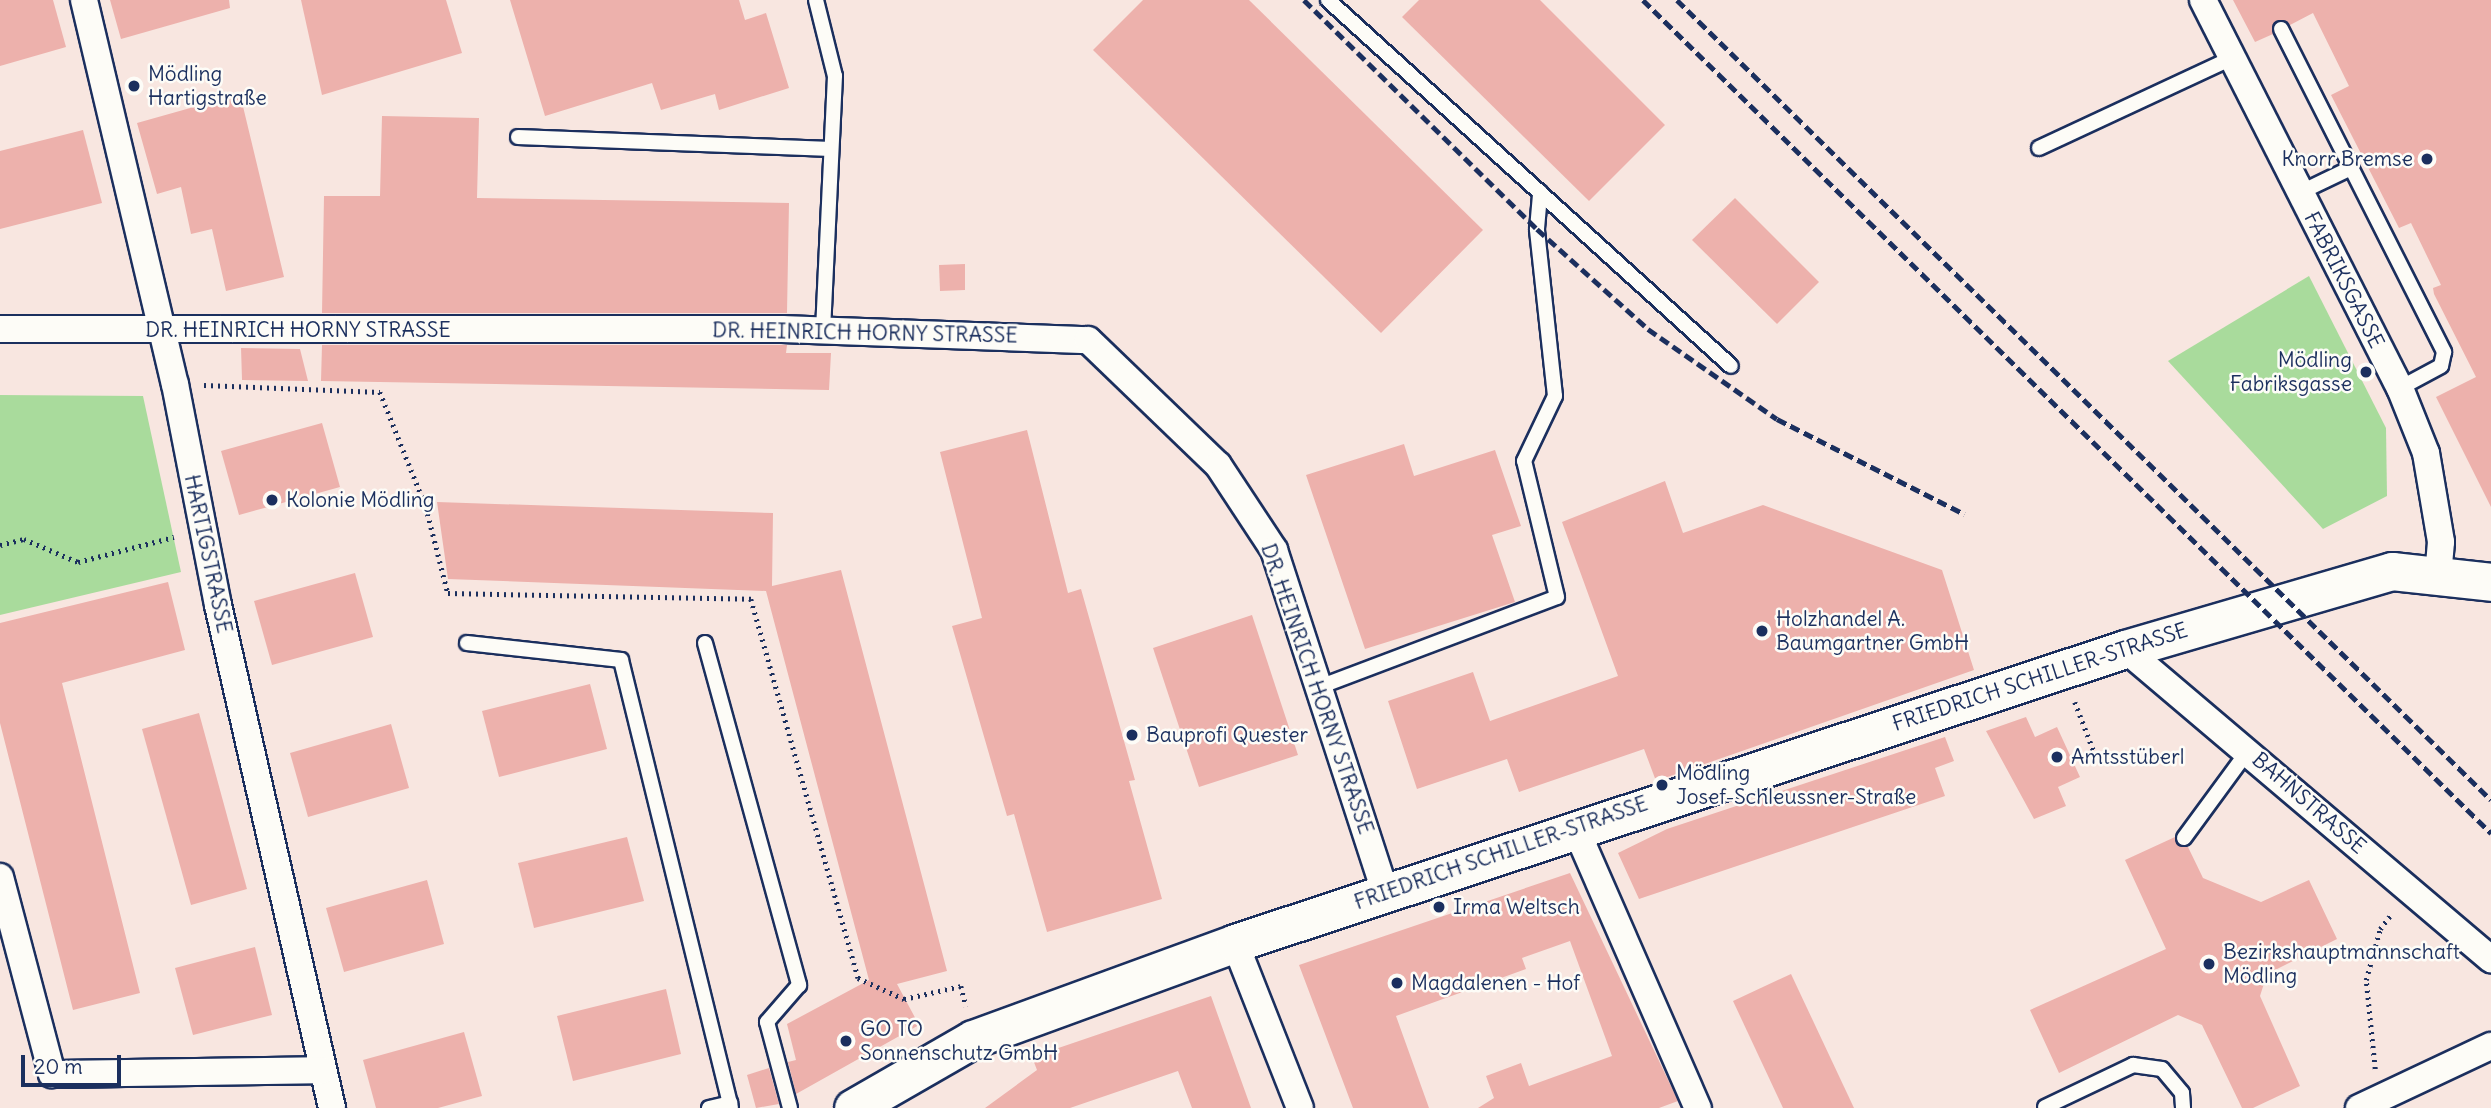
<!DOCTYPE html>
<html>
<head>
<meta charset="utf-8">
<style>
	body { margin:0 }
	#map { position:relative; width:2491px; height:1108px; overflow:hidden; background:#f8e6e0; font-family:Delius,sans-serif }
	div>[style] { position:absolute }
	.green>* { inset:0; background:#a9db9c }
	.building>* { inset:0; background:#edb1ac }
	.path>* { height:4.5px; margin-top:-2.25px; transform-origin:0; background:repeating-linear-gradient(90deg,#1b2f5e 0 2px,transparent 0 7px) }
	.roads { filter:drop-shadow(2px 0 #1b2f5e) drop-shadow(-2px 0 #1b2f5e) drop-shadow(0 2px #1b2f5e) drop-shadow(0 -2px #1b2f5e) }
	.lane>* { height:14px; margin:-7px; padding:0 7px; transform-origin:7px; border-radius:7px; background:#fdfcf7 }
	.street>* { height:26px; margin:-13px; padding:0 13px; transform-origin:13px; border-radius:13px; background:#fdfcf7 }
	.secondary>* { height:37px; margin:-18.5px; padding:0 18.5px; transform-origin:18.5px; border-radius:18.5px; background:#fdfcf7 }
	.rail>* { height:5px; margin-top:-2.5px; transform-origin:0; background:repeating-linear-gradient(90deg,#1b2f5e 0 10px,transparent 0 15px) }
	.dots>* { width:19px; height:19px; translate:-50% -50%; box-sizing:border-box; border:4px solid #fdfcf7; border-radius:50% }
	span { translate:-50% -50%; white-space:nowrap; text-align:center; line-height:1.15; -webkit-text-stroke:5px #fdfcf7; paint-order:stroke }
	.poi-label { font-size:21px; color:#1b2f5e }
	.left { translate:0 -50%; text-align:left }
	.right { translate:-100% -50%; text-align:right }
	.street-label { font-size:21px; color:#1b2f5e }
	.scale { position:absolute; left:21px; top:1055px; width:100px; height:32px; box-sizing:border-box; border:4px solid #1b2f5e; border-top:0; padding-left:9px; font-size:21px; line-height:24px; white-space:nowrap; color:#1b2f5e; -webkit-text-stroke:5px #fdfcf7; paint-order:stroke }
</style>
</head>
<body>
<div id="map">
	<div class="green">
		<div style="clip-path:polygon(2309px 276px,2386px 428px,2387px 496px,2323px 529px,2168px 361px)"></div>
		<div style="clip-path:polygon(0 395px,143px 396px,181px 572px,0 615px)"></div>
	</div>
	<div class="building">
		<div style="clip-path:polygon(0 0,53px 0,66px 47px,0 66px)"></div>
		<div style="clip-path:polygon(110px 0,229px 0,230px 8px,121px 39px)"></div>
		<div style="clip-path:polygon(301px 0,446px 0,462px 53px,322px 95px)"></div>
		<div style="clip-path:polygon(510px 0,739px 0,745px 20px,766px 13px,789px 88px,719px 110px,715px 94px,661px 110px,652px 83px,545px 116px)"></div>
		<div style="clip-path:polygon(1143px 0,1249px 0,1483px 230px,1381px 333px,1093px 50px)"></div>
		<div style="clip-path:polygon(1419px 0,1540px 0,1665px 125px,1589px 201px,1402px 17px)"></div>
		<div style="clip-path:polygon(2233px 0,2491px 0,2491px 507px,2436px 397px,2476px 377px,2434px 294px,2433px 288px,2441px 285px,2411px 223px,2399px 228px,2331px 95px,2349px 86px,2313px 13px,2290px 25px,2276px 21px,2273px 34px,2255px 42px)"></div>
		<div style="clip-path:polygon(240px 94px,284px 277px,226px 291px,212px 229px,191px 234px,181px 187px,157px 194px,137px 123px)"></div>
		<div style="clip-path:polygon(382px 116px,479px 118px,477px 198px,789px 203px,787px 313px,322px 313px,324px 196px,380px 196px)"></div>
		<div style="clip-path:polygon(83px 130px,102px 203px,0 229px,0 151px)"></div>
		<div style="clip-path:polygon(1735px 198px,1819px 282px,1777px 324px,1692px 240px)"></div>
		<div style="clip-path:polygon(965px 264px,965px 290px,940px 291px,939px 265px)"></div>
		<div style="clip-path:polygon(322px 345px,787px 345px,786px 353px,831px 353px,829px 390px,321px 381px)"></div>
		<div style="clip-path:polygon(241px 348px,300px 349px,308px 381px,242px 380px)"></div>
		<div style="clip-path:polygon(322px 423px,340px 487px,239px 515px,221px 451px)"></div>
		<div style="clip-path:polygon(1027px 430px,1068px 593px,1081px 589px,1135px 780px,1129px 781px,1162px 899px,1047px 932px,1014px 814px,1007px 816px,952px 626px,982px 618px,940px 452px)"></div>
		<div style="clip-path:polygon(1404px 444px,1414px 476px,1495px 450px,1521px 526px,1492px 535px,1515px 602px,1365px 649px,1306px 475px)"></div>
		<div style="clip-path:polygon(1665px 481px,1683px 533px,1763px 505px,1942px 570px,1974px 670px,1656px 781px,1644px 749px,1519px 792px,1507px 759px,1417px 789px,1388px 701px,1473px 672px,1490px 721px,1618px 676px,1562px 522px)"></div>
		<div style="clip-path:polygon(437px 502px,773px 513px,772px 586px,841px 570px,947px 971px,897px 984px,919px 1025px,796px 1094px,788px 1062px,796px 1060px,787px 1024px,869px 980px,766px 591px,448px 579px)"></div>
		<div style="clip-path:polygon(355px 573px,373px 637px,272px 665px,254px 601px)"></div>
		<div style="clip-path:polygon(168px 582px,185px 650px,62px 683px,140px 993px,73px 1010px,0 723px,0 623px)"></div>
		<div style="clip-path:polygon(1252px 615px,1298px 755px,1199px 787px,1153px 648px)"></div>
		<div style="clip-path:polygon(590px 684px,607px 749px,499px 777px,482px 711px)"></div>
		<div style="clip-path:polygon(199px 713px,247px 889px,191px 905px,142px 729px)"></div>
		<div style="clip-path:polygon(2026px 717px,2035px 737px,2057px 727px,2080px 777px,2058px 787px,2066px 806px,2034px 819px,1986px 731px)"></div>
		<div style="clip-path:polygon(391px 724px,409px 788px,308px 817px,290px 753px)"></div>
		<div style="clip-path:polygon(1945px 737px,1954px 761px,1935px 768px,1945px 796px,1639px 899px,1618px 853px,1667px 829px)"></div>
		<div style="clip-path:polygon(627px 837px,644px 901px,534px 928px,518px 863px)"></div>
		<div style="clip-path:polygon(2175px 837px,2179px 846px,2188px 847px,2203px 878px,2261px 902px,2309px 880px,2337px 939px,2267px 974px,2260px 996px,2300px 1086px,2253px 1108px,2242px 1108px,2202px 1025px,2178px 1015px,2059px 1073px,2030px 1010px,2166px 949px,2125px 860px)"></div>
		<div style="clip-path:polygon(1570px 873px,1678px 1101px,1659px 1108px,1478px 1108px,1494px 1098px,1486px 1076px,1521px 1063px,1529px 1086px,1612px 1056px,1570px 941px,1522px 958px,1526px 969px,1396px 1016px,1429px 1108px,1353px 1108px,1299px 965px)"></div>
		<div style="clip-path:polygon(427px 880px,444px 944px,344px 972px,326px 908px)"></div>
		<div style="clip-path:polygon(255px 947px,272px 1015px,193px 1035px,175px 968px)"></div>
		<div style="clip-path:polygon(1791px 974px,1854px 1108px,1783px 1108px,1733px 1001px)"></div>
		<div style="clip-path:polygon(666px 989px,681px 1054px,573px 1081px,557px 1016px)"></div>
		<div style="clip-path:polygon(1211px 996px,1251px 1108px,1192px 1108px,1178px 1071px,1070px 1108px,985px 1108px,1037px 1070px,1032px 1057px)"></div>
		<div style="clip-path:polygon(464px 1032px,482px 1096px,438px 1108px,376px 1108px,363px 1060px)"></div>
		<div style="clip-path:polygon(769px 1068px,779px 1104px,756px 1108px,747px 1075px)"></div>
	</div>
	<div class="path">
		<div style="left:204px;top:385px;width:176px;rotate:2.3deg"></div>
		<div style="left:380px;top:392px;width:124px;rotate:68.2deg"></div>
		<div style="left:426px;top:507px;width:89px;rotate:75.7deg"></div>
		<div style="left:448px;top:593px;width:303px;rotate:1.1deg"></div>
		<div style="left:751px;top:599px;width:394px;rotate:74.2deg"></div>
		<div style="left:858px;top:978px;width:51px;rotate:24.5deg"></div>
		<div style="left:904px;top:999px;width:58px;rotate:-12.8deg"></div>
		<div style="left:961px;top:986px;width:21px;rotate:76deg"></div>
		<div style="left:0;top:545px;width:25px;rotate:-14deg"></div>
		<div style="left:24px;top:539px;width:59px;rotate:23.1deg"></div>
		<div style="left:78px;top:562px;width:99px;rotate:-14.6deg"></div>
		<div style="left:2075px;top:702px;width:59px;rotate:69.1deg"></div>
		<div style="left:2375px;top:1069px;width:89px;rotate:-95.8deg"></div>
		<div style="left:2366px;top:980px;width:53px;rotate:-74.6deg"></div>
		<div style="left:2380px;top:929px;width:20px;rotate:-53deg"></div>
	</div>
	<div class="roads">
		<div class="lane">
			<div style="left:816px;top:0;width:78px;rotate:76deg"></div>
			<div style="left:835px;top:76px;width:254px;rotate:92.7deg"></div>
			<div style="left:1328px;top:0;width:544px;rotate:42.25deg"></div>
			<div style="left:2281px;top:29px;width:362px;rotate:63.2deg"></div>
			<div style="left:2444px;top:352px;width:14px;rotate:102deg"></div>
			<div style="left:2441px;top:366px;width:47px;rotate:151.8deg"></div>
			<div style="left:518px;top:137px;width:313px;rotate:2.2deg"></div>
			<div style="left:2039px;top:148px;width:211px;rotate:-25deg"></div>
			<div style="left:2299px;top:193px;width:58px;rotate:-25.7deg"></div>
			<div style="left:467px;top:643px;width:155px;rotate:6.3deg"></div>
			<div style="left:621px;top:660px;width:461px;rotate:76.2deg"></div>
			<div style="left:705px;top:643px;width:355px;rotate:74.6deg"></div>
			<div style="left:799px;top:985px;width:49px;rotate:130.9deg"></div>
			<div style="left:767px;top:1022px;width:89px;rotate:75deg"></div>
			<div style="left:1319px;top:687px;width:254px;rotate:-20.7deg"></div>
			<div style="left:1557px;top:597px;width:140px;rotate:-103.6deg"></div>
			<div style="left:1524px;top:461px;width:72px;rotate:-64.5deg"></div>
			<div style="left:1555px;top:396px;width:168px;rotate:-96.2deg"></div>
			<div style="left:1537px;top:229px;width:37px;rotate:-85deg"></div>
			<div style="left:2184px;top:838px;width:108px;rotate:-53.7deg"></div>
			<div style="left:2045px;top:1107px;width:98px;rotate:-25.5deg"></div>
			<div style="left:2133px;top:1065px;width:29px;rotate:8deg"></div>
			<div style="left:2162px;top:1069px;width:31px;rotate:50deg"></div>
			<div style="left:2182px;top:1093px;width:15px;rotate:86deg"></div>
			<div style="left:709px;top:1108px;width:22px;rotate:-13deg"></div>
		</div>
		<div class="street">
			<div style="left:84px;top:0;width:395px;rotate:76.7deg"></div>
			<div style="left:175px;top:384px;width:225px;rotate:79deg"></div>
			<div style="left:218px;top:605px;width:516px;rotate:77.23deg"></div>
			<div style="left:2203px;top:0;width:435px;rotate:63.1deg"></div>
			<div style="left:2400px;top:388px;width:70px;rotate:68.2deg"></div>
			<div style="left:2426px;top:453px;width:90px;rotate:80.4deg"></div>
			<div style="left:2441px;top:542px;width:32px;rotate:95deg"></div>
			<div style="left:0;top:329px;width:782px"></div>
			<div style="left:782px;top:329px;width:306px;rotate:2.1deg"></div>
			<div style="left:1088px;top:340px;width:180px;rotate:43.9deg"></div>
			<div style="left:1218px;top:465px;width:102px;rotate:56.6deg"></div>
			<div style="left:1274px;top:550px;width:360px;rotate:72deg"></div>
			<div style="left:2125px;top:649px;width:480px;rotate:40.3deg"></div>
			<div style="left:1575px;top:827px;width:307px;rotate:66.4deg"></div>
			<div style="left:0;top:877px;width:204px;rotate:75.2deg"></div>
			<div style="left:52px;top:1074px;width:270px;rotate:-0.8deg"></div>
			<div style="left:1235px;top:943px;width:177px;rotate:68.5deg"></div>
			<div style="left:2359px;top:1108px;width:146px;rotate:-25.2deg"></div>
		</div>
		<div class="secondary">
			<div style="left:853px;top:1108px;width:138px;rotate:-29.9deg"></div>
			<div style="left:973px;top:1039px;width:279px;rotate:-20.1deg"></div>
			<div style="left:1235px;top:943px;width:937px;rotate:-18.28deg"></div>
			<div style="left:2125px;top:649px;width:278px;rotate:-16.3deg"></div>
			<div style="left:2392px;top:571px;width:100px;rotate:6.3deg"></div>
		</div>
	</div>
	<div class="rail">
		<div style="left:1304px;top:0;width:327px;rotate:44.5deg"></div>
		<div style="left:1537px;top:229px;width:149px;rotate:42deg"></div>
		<div style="left:1648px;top:329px;width:157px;rotate:34.9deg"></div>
		<div style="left:1777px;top:419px;width:210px;rotate:26.9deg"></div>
		<div style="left:1643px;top:0;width:1189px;rotate:44.49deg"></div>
		<div style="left:1677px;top:0;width:1141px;rotate:44.5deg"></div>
	</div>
	<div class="dots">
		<div style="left:134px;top:86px;background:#1b2f5e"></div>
		<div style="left:2427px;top:159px;background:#1b2f5e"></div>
		<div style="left:2366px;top:372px;background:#1b2f5e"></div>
		<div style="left:272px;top:500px;background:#1b2f5e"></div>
		<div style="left:1762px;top:631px;background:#1b2f5e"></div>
		<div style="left:1132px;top:735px;background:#1b2f5e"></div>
		<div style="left:2057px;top:757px;background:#1b2f5e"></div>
		<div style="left:1662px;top:785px;background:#1b2f5e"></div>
		<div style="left:1439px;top:907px;background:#1b2f5e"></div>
		<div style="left:2209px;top:964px;background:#1b2f5e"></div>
		<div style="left:1397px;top:983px;background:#1b2f5e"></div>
		<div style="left:846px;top:1041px;background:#1b2f5e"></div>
	</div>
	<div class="poi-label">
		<span class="left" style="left:148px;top:86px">Mödling<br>Hartigstraße</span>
		<span class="right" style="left:2413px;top:159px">Knorr Bremse</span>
		<span class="right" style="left:2352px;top:372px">Mödling<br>Fabriksgasse</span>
		<span class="left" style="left:286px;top:500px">Kolonie Mödling</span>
		<span class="left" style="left:1776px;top:631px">Holzhandel A.<br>Baumgartner GmbH</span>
		<span class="left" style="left:1146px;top:735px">Bauprofi Quester</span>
		<span class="left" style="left:2071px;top:757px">Amtsstüberl</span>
		<span class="left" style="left:1676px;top:785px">Mödling<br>Josef-Schleussner-Straße</span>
		<span class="left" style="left:1453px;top:907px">Irma Weltsch</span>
		<span class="left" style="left:2223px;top:964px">Bezirkshauptmannschaft<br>Mödling</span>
		<span class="left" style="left:1411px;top:983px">Magdalenen - Hof</span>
		<span class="left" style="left:860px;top:1041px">GO TO<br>Sonnenschutz GmbH</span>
	</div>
	<div class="street-label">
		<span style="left:2344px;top:280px;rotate:63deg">FABRIKSGASSE</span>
		<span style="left:298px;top:330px">DR. HEINRICH HORNY STRASSE</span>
		<span style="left:865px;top:333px;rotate:1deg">DR. HEINRICH HORNY STRASSE</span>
		<span style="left:208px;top:554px;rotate:78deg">HARTIGSTRASSE</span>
		<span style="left:2040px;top:677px;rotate:-18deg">FRIEDRICH SCHILLER-STRASSE</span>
		<span style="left:1317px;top:689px;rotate:71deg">DR. HEINRICH HORNY STRASSE</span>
		<span style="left:2309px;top:803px;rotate:41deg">BAHNSTRASSE</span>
		<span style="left:1501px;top:853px;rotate:-19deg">FRIEDRICH SCHILLER-STRASSE</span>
	</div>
	<div class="scale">20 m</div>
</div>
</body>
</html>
